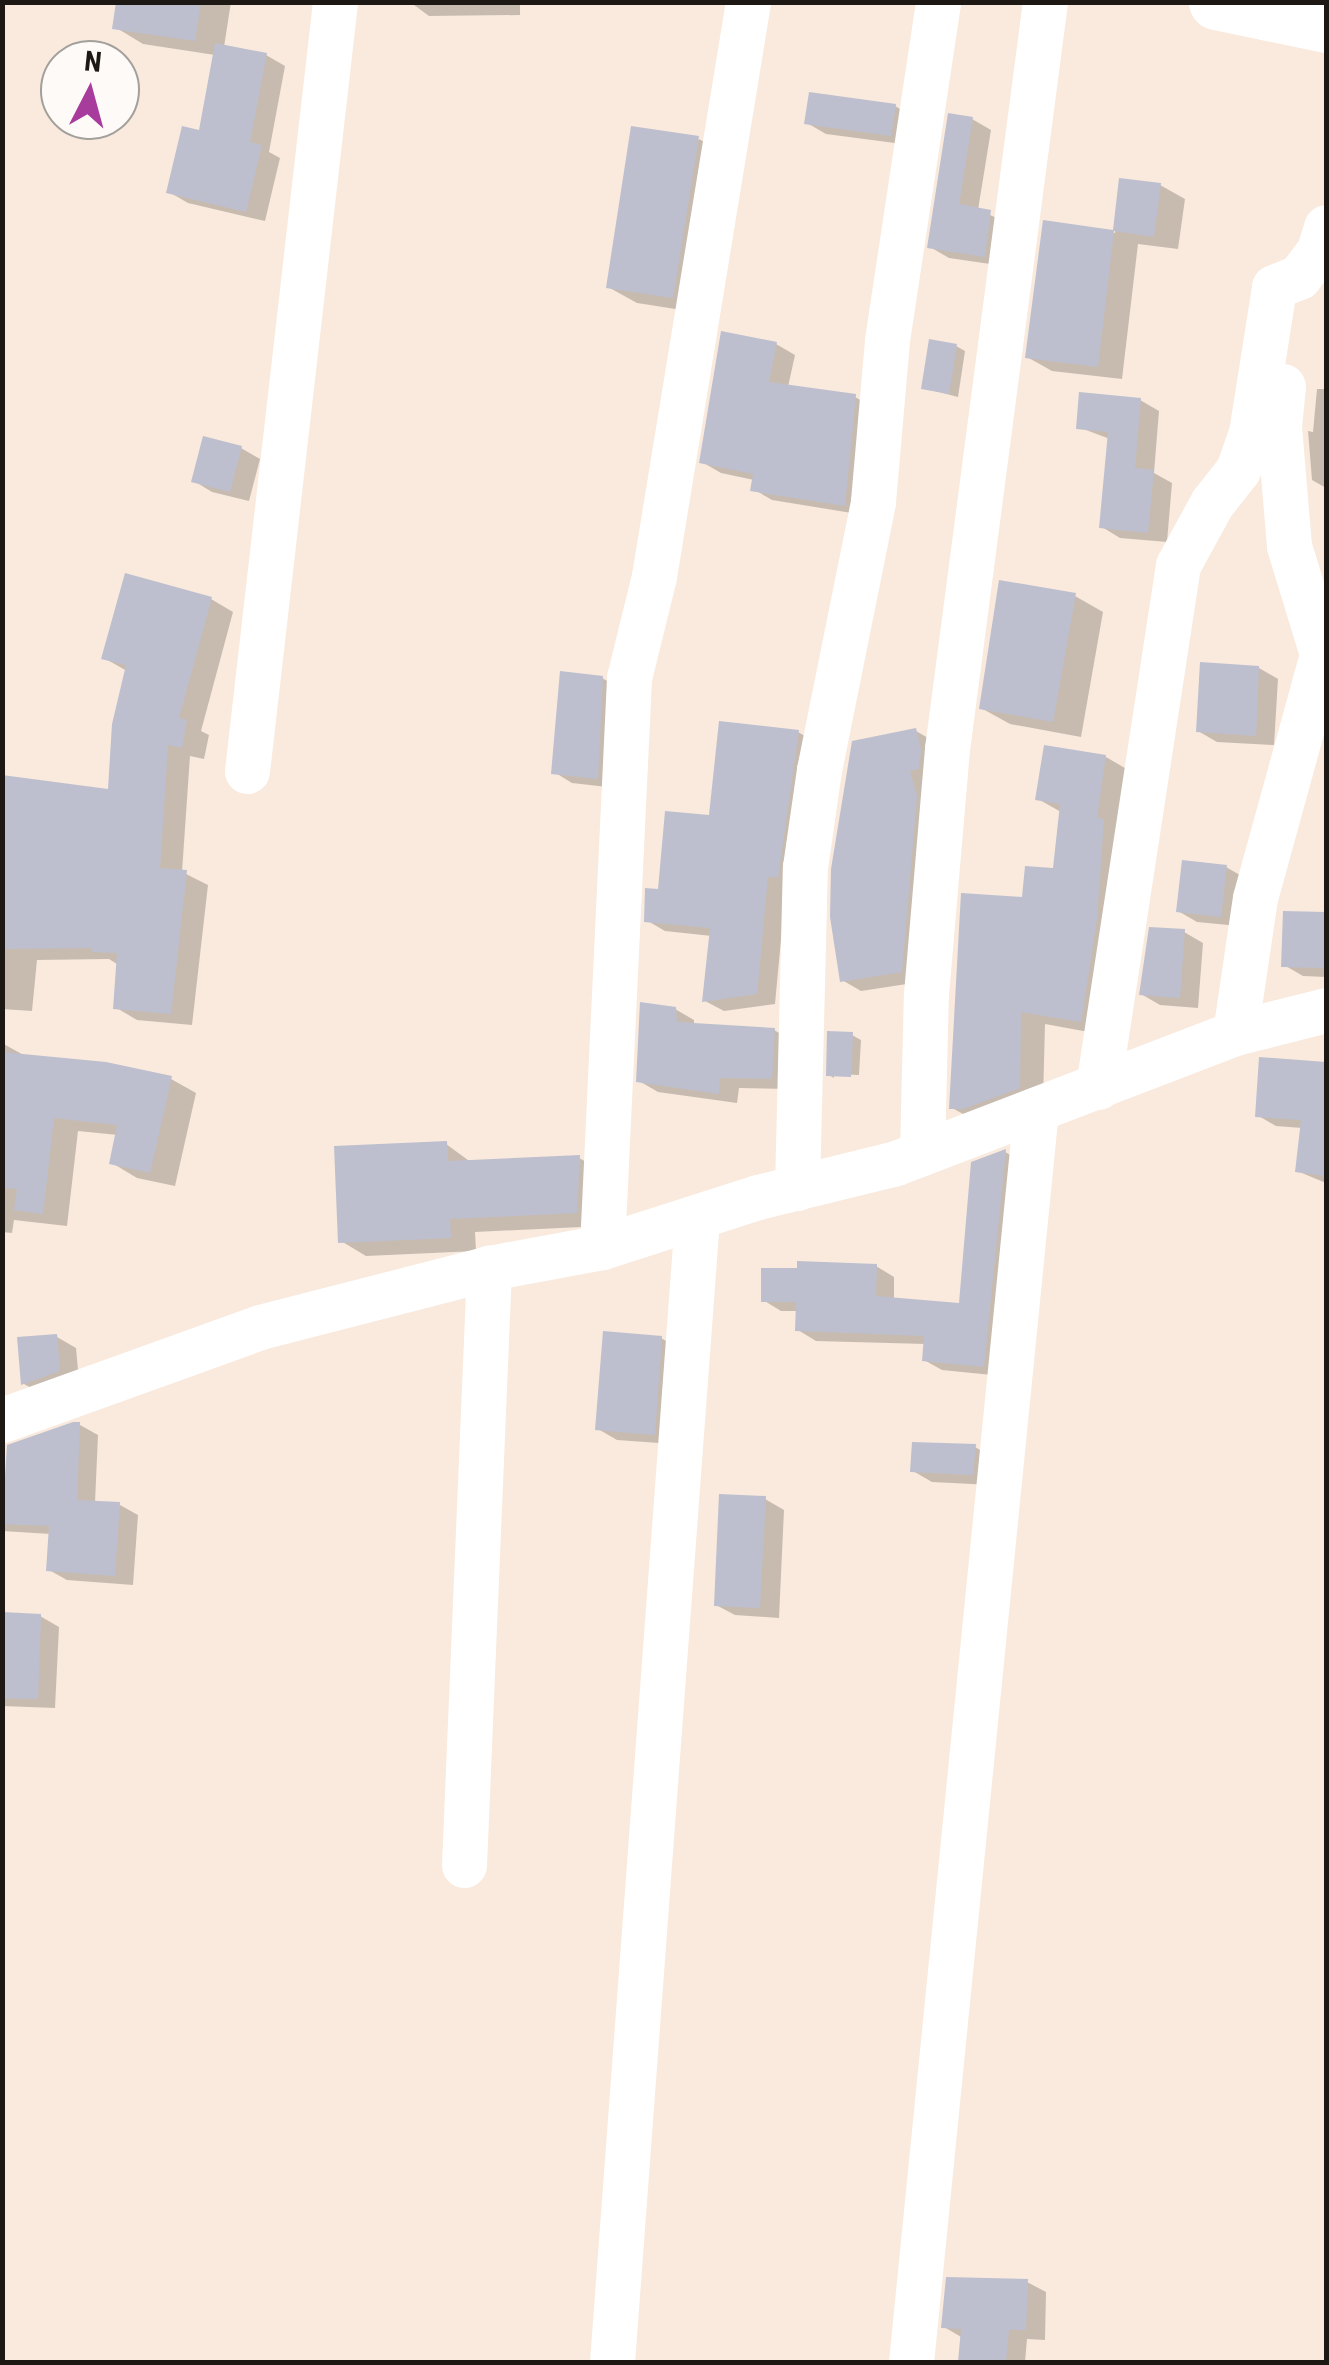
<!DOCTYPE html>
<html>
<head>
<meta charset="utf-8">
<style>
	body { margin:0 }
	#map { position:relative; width:1329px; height:2365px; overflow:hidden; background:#f9eadd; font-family:"Roboto Condensed",sans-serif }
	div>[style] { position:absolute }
	.shadow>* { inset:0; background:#0003 }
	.building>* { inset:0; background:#bdbfcf }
	.minor>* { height:45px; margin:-22.5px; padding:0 22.5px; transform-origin:22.5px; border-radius:22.5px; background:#fff }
	.highway>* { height:55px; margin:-27.5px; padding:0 27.5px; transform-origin:27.5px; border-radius:27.5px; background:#fff }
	span { translate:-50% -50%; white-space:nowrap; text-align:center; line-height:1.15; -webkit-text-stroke:10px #fdfaf7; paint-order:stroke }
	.frame { position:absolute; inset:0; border:5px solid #1d1813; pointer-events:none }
	.north { position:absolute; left:40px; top:40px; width:100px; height:100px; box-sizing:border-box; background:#fdfaf7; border:2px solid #a3a09c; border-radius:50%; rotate:6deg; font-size:28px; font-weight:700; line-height:40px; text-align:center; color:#1d1813 }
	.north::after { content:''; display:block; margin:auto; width:35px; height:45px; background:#a83c9c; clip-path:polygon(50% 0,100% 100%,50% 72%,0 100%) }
</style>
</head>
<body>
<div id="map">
	<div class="shadow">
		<div style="clip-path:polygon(118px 2px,231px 2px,224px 47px,266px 55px,285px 66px,269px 152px,280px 158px,265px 221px,188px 203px,169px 192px,201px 133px,215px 55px,143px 44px,115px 27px)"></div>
		<div style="clip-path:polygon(410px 2px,520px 2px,520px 15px,429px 16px)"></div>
		<div style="clip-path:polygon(895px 106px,914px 117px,910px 145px,826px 134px,807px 123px)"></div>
		<div style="clip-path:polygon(972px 119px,991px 130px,978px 210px,1009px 223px,1004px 266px,949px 258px,930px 247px)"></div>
		<div style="clip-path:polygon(699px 139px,727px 155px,701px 313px,637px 303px,608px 287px)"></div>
		<div style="clip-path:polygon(1122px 180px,1160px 185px,1185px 199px,1178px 249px,1138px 244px,1122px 379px,1052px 371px,1027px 357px,1045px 223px,1115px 233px)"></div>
		<div style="clip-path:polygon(776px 344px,795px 355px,788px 387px,855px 397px,874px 408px,864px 515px,772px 500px,753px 489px,754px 480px,721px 473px,702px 462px)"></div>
		<div style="clip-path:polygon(956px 346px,965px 351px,958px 397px,923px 388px)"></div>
		<div style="clip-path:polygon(1317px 389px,1326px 389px,1326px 488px,1312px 480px,1308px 431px,1313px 432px)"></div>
		<div style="clip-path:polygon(1140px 400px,1159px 411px,1154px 473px,1172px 483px,1167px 542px,1120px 538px,1102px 527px,1110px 439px,1078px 427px)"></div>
		<div style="clip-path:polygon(241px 448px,260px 459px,249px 501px,212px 492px,194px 481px)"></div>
		<div style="clip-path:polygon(1075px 596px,1103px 612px,1081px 737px,1010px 724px,981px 708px)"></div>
		<div style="clip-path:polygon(211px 599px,233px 612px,201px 731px,209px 735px,204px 759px,190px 756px,182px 872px,208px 885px,192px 1025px,137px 1020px,115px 1007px,117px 964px,109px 959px,37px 960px,32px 1011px,2px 1009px,2px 777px,110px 792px,127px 671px,104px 658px)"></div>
		<div style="clip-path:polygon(1259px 668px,1278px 679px,1274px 745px,1217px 742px,1198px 731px)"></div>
		<div style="clip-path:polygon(602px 678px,621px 689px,616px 788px,572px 783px,554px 772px)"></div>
		<div style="clip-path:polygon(916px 731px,935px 742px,920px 982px,861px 991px,842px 980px)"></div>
		<div style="clip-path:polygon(798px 732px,817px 743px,786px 886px,775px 1004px,724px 1011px,705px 1001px,712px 936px,665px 931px,646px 920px,660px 892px,712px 818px)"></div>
		<div style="clip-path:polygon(1106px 757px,1130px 771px,1105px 1035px,1045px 1024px,1043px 1101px,976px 1121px,952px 1108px,1025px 900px,1055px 871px,1061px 812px,1038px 799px)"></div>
		<div style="clip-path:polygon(1226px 867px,1245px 878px,1239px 926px,1197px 922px,1178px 911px)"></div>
		<div style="clip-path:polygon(1285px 913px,1326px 915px,1326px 977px,1303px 976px,1284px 965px)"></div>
		<div style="clip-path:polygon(1184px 932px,1203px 943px,1198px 1008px,1160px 1005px,1141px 994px)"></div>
		<div style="clip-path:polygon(675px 1009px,694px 1020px,694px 1026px,774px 1030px,793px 1041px,790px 1089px,739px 1088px,737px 1103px,658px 1092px,639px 1081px)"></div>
		<div style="clip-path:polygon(852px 1035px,861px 1040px,859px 1075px,834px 1074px,834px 1078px,829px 1075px)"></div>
		<div style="clip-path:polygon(2px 1043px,27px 1057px,171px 1079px,196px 1093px,175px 1186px,137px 1178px,112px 1163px,118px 1135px,78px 1131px,67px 1226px,14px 1220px,12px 1233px,2px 1232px)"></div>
		<div style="clip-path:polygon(1261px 1059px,1326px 1063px,1326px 1183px,1297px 1171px,1302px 1128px,1276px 1126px,1257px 1115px)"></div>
		<div style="clip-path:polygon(446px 1144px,472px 1163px,579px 1158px,605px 1172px,602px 1226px,475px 1232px,476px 1251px,366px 1256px,341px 1241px)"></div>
		<div style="clip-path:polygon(1005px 1152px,1023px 1162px,1002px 1376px,942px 1370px,924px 1360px,925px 1344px,816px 1341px,798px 1330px,798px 1311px,781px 1311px,763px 1300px,876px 1266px,894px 1277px,894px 1300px,962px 1306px)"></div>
		<div style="clip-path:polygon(57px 1337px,76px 1348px,79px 1381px,42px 1394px,24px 1384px)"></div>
		<div style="clip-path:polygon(661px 1338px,680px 1349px,673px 1444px,617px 1440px,598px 1429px)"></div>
		<div style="clip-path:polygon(80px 1425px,98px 1435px,95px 1503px,120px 1505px,138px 1515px,133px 1585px,67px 1580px,49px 1570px,51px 1534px,2px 1531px,2px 1487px,8px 1487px,10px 1447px)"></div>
		<div style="clip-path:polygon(975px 1447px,994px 1458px,992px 1485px,932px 1482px,913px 1471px)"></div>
		<div style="clip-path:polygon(765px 1499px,784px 1510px,779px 1618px,735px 1615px,716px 1605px)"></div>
		<div style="clip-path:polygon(2px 1614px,40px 1616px,59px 1627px,55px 1708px,2px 1706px)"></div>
		<div style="clip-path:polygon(1027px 2282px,1046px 2292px,1045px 2340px,1027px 2339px,1025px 2362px,960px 2362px,963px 2338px,944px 2327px)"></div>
	</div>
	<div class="building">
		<div style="clip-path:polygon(116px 2px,201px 2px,195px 41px,112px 29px)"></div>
		<div style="clip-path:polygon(215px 43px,267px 53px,250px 142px,262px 145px,246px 212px,166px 193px,182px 126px,199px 130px)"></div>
		<div style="clip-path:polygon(809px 92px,896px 104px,891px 136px,804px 124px)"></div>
		<div style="clip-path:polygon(948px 113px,973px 117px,959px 204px,991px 210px,985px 257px,927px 248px)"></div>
		<div style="clip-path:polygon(631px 126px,699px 136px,673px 298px,606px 288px)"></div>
		<div style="clip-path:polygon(1119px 178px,1161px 183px,1154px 237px,1114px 231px,1098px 367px,1025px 358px,1043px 220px,1113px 230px)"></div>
		<div style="clip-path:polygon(721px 331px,777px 342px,769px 382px,856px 394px,845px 506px,750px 491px,753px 474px,699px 463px)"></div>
		<div style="clip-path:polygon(929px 339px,957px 344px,949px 394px,921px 389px)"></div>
		<div style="clip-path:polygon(1079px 392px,1141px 398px,1135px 468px,1154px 470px,1148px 533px,1099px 528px,1108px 432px,1076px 429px)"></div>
		<div style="clip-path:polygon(203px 436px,242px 446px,230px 492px,191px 482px)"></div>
		<div style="clip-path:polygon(125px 573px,212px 597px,179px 718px,187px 720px,182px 748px,168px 745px,160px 868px,187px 870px,171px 1014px,113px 1009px,117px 953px,92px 952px,92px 948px,2px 949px,2px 775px,108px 789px,112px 724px,126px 665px,101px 659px)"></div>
		<div style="clip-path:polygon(999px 580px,1076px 593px,1053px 722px,979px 709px)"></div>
		<div style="clip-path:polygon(1200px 662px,1259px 666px,1256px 736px,1196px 732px)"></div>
		<div style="clip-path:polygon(560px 671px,603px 676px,598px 779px,551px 774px)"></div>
		<div style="clip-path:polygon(719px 721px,799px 730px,778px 878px,768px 877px,757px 994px,702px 1002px,710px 928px,644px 922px,645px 888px,658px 889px,665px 811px,709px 815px)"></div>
		<div style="clip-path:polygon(916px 728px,921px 750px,919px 769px,910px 771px,917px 796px,902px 972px,840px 982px,830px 917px,831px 869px,852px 741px)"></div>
		<div style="clip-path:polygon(1044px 745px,1106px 755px,1097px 818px,1104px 819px,1097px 919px,1081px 1022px,1021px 1012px,1020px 1088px,963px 1109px,949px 1109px,961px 893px,1022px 897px,1025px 866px,1053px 868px,1060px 804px,1035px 800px)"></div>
		<div style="clip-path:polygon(1182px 860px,1227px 865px,1221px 917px,1176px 912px)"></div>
		<div style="clip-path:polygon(1283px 911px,1326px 912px,1326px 968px,1281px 967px)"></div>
		<div style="clip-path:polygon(1149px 927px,1185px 929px,1180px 998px,1139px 995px)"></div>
		<div style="clip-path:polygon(640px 1002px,676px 1007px,677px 1022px,775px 1028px,772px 1079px,720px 1078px,719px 1094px,636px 1082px)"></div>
		<div style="clip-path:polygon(827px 1031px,853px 1032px,851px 1077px,826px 1076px)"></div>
		<div style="clip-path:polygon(2px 1052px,106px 1062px,172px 1076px,150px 1173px,109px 1164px,117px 1125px,54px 1118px,43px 1214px,14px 1210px,17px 1189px,2px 1188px)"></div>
		<div style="clip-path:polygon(1259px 1057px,1326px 1062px,1326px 1176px,1295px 1172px,1301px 1120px,1255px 1117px)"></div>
		<div style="clip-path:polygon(447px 1141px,448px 1161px,580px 1155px,577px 1213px,450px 1219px,451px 1238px,338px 1243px,334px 1146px)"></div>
		<div style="clip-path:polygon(1006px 1149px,984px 1367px,922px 1361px,924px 1336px,795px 1331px,796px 1302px,761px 1302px,761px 1268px,797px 1268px,797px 1261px,877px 1264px,876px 1296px,959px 1303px,971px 1162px)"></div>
		<div style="clip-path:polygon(603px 1331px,662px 1336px,655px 1435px,595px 1430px)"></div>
		<div style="clip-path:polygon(57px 1334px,60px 1371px,21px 1385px,17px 1337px)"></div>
		<div style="clip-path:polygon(73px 1422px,80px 1422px,77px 1500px,120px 1502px,115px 1576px,46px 1571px,49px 1526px,2px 1524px,7px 1445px)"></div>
		<div style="clip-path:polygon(912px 1442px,976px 1444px,973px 1475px,910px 1472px)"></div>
		<div style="clip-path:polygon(719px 1494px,766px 1496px,760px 1608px,714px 1606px)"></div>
		<div style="clip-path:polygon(2px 1612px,41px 1614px,38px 1699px,2px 1698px)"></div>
		<div style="clip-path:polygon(946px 2277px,1028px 2279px,1026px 2330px,1009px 2330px,1006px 2362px,958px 2362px,961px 2329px,941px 2328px)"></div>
	</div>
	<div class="minor">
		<div style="left:247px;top:771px;width:774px;rotate:-83.47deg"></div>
		<div style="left:1235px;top:1033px;width:136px;rotate:-81.6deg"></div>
		<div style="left:1255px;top:898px;width:253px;rotate:-74.6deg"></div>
		<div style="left:1322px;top:654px;width:113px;rotate:-107deg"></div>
		<div style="left:1289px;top:546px;width:120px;rotate:-94.8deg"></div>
		<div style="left:1279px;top:426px;width:40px;rotate:-84.3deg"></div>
		<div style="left:1098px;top:1087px;width:528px;rotate:-81.29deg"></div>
		<div style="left:1178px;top:565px;width:71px;rotate:-61.3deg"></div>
		<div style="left:1212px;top:503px;width:42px;rotate:-51.8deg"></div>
		<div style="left:1238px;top:470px;width:39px;rotate:-71deg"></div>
		<div style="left:1251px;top:433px;width:148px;rotate:-81deg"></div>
		<div style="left:1274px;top:287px;width:27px;rotate:-22deg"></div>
		<div style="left:1299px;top:277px;width:34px;rotate:-53deg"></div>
		<div style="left:1319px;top:250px;width:24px;rotate:-73deg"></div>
		<div style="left:922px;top:1153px;width:159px;rotate:-88.6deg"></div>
		<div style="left:926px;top:994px;width:246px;rotate:-85.1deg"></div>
		<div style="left:947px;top:749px;width:753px;rotate:-82.53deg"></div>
		<div style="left:797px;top:1188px;width:321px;rotate:-88.6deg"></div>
		<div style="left:805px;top:867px;width:98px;rotate:-81.8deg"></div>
		<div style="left:819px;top:770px;width:274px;rotate:-78.6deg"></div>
		<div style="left:873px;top:501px;width:162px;rotate:-85deg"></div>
		<div style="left:887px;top:340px;width:342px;rotate:-81.4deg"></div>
		<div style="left:602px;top:1247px;width:570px;rotate:-87.28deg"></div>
		<div style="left:629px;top:678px;width:105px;rotate:-76.2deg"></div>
		<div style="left:654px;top:576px;width:582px;rotate:-80.7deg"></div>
		<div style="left:2px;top:1420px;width:274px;rotate:-19.8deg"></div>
		<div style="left:260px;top:1327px;width:236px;rotate:-14.4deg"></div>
		<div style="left:489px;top:1268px;width:115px;rotate:-10.5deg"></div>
		<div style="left:602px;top:1247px;width:164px;rotate:-17.8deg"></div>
		<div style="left:758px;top:1197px;width:142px;rotate:-13.8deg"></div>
		<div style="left:896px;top:1163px;width:363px;rotate:-21deg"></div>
		<div style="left:1235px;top:1033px;width:94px;rotate:-14.2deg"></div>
		<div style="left:464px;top:1865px;width:598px;rotate:-87.6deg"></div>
		<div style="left:612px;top:2362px;width:1148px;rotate:-85.75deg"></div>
		<div style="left:911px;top:2362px;width:1259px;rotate:-84.3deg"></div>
	</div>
	<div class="highway">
		<div style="left:1216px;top:2px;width:112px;rotate:11.8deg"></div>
	</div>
	<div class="frame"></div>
	<div class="north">N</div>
</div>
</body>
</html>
